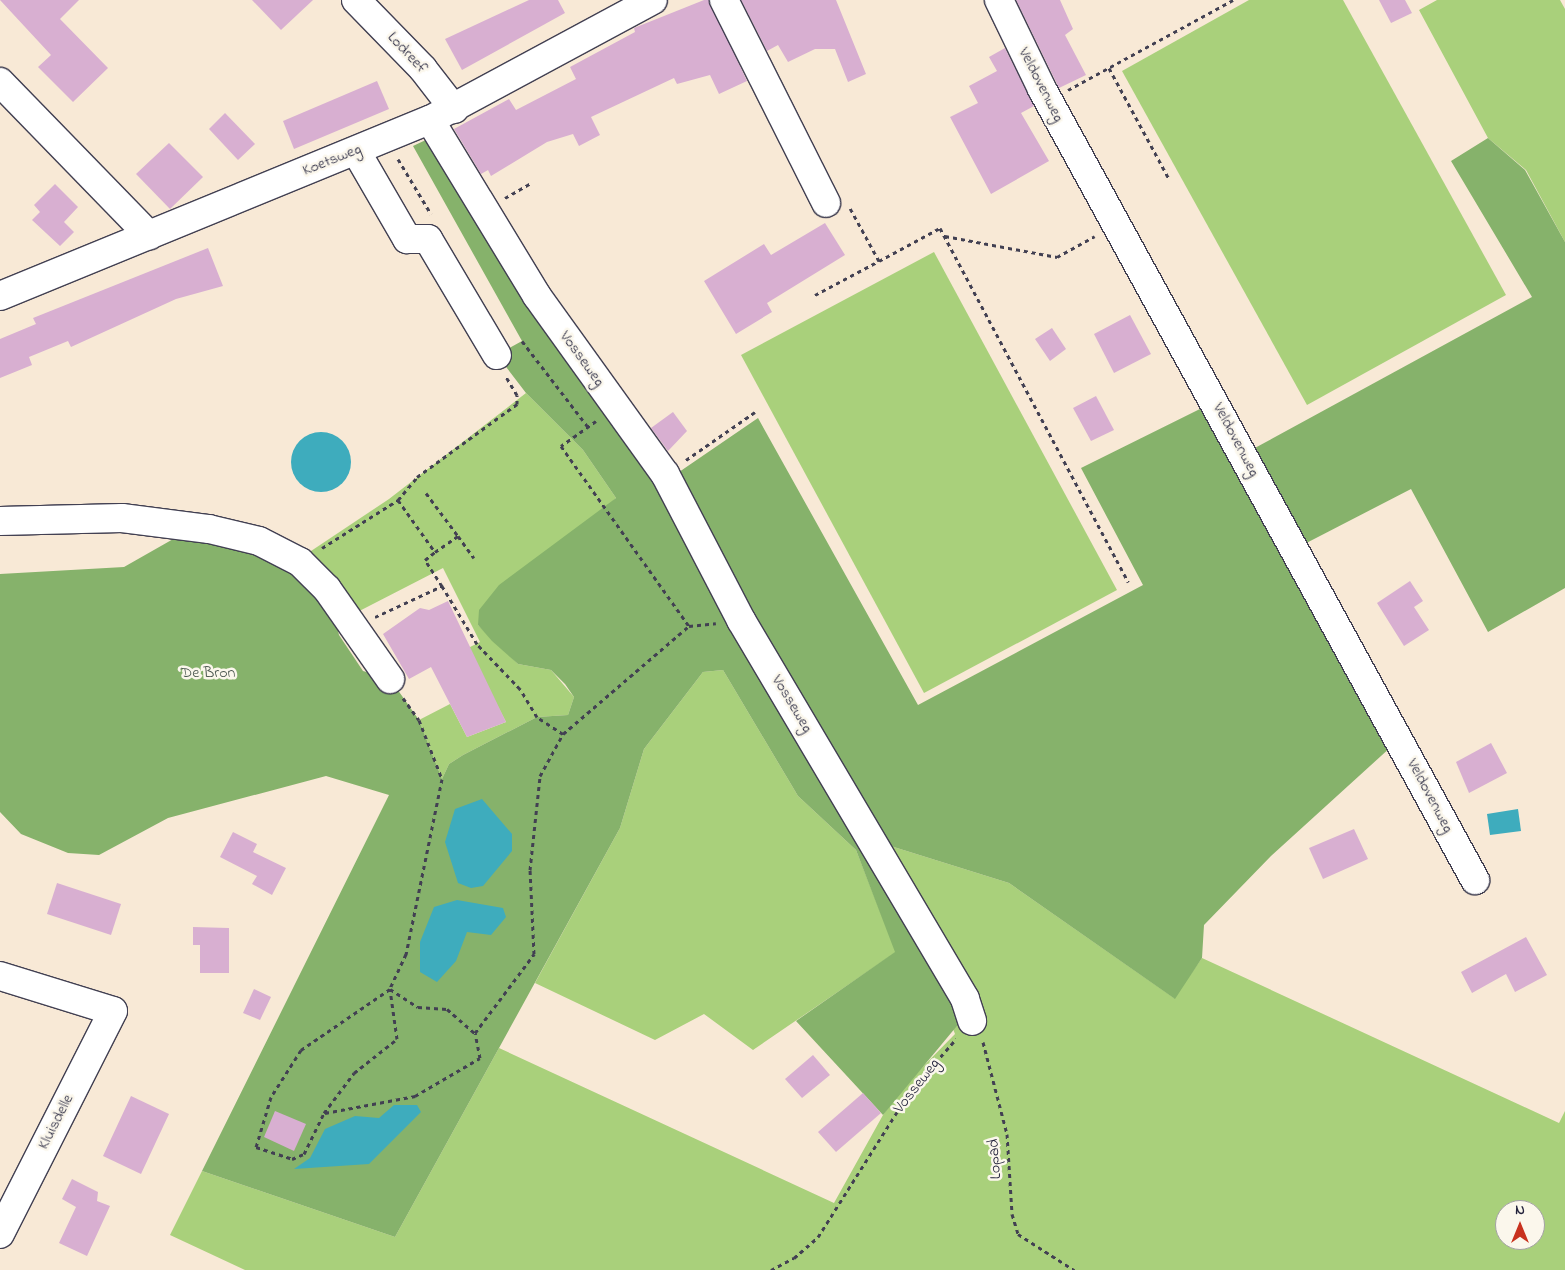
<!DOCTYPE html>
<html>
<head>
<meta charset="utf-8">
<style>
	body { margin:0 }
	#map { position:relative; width:1565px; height:1270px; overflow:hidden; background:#f8e9d6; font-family:"Indie Flower",sans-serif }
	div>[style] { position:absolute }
	.green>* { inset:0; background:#a9d07b }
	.forest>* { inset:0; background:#86b26b }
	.water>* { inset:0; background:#3eacbd }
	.round { border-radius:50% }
	.building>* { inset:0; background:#d8afd1 }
	.path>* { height:3px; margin-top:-1.5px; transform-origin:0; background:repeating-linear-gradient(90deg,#424052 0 4px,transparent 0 8px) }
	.roads { filter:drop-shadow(1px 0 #424052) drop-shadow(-1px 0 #424052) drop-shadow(0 1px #424052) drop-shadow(0 -1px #424052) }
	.minor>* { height:28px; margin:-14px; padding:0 14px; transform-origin:14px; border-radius:14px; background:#fff }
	span { translate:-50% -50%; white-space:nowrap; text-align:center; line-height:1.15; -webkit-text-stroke:5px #fbf7ec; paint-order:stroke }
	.street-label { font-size:16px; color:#22223b }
	.park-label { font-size:16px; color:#4a564e }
	.north { position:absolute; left:1495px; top:1200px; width:50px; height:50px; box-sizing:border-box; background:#fbf7ec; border:1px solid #a4a2a5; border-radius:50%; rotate:0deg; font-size:14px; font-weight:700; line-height:20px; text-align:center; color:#22223b }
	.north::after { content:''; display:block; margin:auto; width:18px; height:22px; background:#c8321e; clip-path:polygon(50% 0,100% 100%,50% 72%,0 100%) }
</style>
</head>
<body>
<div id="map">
	<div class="green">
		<div style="clip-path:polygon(1249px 0,1343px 0,1506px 295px,1307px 405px,1122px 71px)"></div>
		<div style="clip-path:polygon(1437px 0,1560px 0,1565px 9px,1565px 242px,1526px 170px,1488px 138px,1419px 10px)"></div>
		<div style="clip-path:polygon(934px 252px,1117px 590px,924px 693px,741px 355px)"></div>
		<div style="clip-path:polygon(526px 393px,583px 450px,616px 498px,478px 625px,518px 664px,551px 670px,574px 697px,568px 715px,537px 717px,463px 755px,449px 764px,442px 779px,419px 720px,450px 704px,467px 737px,506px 722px,468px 648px,480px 642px,443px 568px,336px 623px,305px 555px,389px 499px)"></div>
		<div style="clip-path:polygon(723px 670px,798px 796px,856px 850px,896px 952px,753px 1050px,704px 1014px,655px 1040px,535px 983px,620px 828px,644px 749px,703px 672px)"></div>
		<div style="clip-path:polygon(evenodd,881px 843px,1009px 883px,1174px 998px,1202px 958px,1559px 1123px,1565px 1111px,1565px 1270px,245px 1270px,170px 1235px,202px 1171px,395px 1237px,499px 1048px,834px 1203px,883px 1115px,904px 1086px,955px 1034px,881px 843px,1505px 1210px,1535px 1210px,1535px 1240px,1505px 1240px,1505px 1210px)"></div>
	</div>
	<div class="forest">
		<div style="clip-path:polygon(430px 138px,663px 483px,758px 418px,918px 705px,1143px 585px,1081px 468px,1210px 404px,1253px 449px,1532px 297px,1451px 161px,1488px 138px,1525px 170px,1565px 242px,1565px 588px,1488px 632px,1411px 489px,1287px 553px,1392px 746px,1271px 856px,1204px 925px,1202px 958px,1175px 999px,1009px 883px,881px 843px,961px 1021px,883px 1115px,796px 1021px,895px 952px,856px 850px,798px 796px,723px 670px,703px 672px,644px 749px,620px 828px,395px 1237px,202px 1171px,389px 795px,326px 776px,168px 818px,99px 855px,68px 853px,21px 834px,0 812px,0 574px,124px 567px,175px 538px,212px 539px,298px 569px,331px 600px,339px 635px,363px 671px,390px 679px,419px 720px,442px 779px,449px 764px,463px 755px,537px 717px,568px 715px,574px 697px,565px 684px,551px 670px,518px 664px,492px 641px,478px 625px,479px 610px,499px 585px,616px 498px,583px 450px,526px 393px,497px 355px,522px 341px,413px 146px)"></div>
	</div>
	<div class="water">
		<div class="round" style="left:291px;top:432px;width:60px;height:60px"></div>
		<div style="clip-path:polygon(482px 799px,512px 834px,512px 851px,483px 886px,471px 888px,458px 883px,445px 842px,455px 809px)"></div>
		<div style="clip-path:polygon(1518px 809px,1521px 831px,1490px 835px,1487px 814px)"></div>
		<div style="clip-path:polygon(457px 900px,503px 908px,506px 917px,491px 935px,467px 932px,456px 961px,437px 982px,420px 972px,420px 942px,434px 907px)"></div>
		<div style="clip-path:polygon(394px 1105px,417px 1105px,421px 1112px,369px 1164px,294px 1169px,310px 1158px,325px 1129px,355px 1116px,379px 1118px)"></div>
	</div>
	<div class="building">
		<div style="clip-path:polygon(0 0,79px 0,60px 19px,108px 68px,73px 102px,38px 67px,51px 55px)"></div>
		<div style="clip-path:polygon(252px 0,313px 0,281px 30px)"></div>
		<div style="clip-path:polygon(529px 0,558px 0,565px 13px,462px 70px,445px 39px)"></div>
		<div style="clip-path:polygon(704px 0,709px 0,747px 81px,719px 94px,710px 75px,677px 84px,674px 78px,591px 117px,600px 135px,579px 146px,573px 134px,547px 142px,491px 176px,488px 170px,481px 174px,454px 129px,509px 99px,516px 110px,576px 79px,570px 67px,635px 32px,634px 28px)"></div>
		<div style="clip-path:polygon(741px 0,836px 0,866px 74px,848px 82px,835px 49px,815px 49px,788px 62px,778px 45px,767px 51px)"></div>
		<div style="clip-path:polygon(1016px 0,1060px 0,1073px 29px,1065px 35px,1086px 75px,1059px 88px)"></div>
		<div style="clip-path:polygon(1379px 0,1405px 0,1412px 13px,1391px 23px)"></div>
		<div style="clip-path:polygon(1005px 48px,1034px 106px,1021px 113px,1049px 161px,991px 194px,950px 117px,978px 103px,969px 86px,997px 71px,989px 57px)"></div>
		<div style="clip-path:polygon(377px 81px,389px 109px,294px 149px,283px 121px)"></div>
		<div style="clip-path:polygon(225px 113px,255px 144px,238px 160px,209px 129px)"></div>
		<div style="clip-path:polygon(169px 143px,203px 177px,170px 209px,136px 174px)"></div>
		<div style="clip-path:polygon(55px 184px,78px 207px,64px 222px,74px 232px,60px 246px,32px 220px,40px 212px,34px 205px)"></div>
		<div style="clip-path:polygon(825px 223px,845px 255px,767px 303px,772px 312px,736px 334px,704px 281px,764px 244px,771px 255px)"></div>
		<div style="clip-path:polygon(208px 248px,223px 286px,176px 299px,71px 347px,68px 341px,29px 357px,32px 365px,0 378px,0 339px,36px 324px,33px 318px)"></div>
		<div style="clip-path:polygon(1130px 315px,1151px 354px,1114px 373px,1094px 334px)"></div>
		<div style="clip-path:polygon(1052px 328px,1066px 349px,1050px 361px,1035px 339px)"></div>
		<div style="clip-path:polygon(1096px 396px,1114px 430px,1091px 441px,1073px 408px)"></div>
		<div style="clip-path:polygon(673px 412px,687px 431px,668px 451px,651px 428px)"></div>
		<div style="clip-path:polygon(1410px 581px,1423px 601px,1414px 607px,1429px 630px,1404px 646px,1377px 603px)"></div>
		<div style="clip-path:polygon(448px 601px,506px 722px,467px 737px,431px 667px,409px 679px,383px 634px,420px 608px,429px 610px)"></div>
		<div style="clip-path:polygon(1491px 743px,1507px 773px,1469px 793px,1456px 762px)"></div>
		<div style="clip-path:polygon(1354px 829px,1368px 859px,1323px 879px,1309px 848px)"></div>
		<div style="clip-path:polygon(233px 832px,257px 844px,253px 852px,286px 868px,272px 895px,252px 884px,257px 876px,220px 857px)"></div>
		<div style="clip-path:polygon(57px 883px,121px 904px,111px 935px,47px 914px)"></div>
		<div style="clip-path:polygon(193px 927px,229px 928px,229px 973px,200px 973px,200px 945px,193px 945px)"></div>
		<div style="clip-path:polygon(1526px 937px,1547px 975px,1515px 992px,1506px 974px,1472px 993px,1461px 972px)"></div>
		<div style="clip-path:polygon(254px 989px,271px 997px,260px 1020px,243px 1013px)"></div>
		<div style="clip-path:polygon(813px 1055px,830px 1075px,802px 1098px,785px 1079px)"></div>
		<div style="clip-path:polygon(863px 1093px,881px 1113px,836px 1152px,818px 1132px)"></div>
		<div style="clip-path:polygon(131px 1096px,169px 1114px,141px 1174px,103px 1156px)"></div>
		<div style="clip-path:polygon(275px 1111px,306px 1124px,294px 1151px,264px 1137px)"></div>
		<div style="clip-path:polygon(72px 1179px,98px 1192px,97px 1201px,110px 1206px,87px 1256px,59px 1243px,76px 1207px,62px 1199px)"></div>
	</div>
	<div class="path">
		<div style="left:1109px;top:68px;width:126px;rotate:61.6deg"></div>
		<div style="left:1068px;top:90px;width:188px;rotate:-28.6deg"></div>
		<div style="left:398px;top:159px;width:64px;rotate:59deg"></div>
		<div style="left:505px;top:198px;width:30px;rotate:-30deg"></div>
		<div style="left:945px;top:236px;width:114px;rotate:10.6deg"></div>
		<div style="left:1057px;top:257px;width:43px;rotate:-28.9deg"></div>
		<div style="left:879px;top:261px;width:69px;rotate:-28.4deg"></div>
		<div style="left:940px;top:228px;width:401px;rotate:62deg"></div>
		<div style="left:815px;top:295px;width:72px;rotate:-28deg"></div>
		<div style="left:879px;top:261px;width:60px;rotate:-118.7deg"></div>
		<div style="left:522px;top:341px;width:108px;rotate:52.5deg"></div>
		<div style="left:596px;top:421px;width:43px;rotate:144.5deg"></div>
		<div style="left:561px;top:446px;width:221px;rotate:54.6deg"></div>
		<div style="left:686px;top:460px;width:84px;rotate:-34.8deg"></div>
		<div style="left:426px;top:493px;width:54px;rotate:53.3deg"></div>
		<div style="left:398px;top:500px;width:64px;rotate:54.6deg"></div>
		<div style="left:435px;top:552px;width:28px;rotate:-35deg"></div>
		<div style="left:458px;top:536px;width:27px;rotate:54deg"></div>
		<div style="left:322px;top:548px;width:90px;rotate:-32.3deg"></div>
		<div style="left:398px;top:500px;width:30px;rotate:-50deg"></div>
		<div style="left:417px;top:477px;width:124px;rotate:-36.1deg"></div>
		<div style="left:517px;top:404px;width:9px;rotate:-90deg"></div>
		<div style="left:517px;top:395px;width:21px;rotate:-121deg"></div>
		<div style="left:375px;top:617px;width:74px;rotate:-24.8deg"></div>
		<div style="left:442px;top:586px;width:31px;rotate:-123deg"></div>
		<div style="left:425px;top:560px;width:13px;rotate:-39deg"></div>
		<div style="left:403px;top:698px;width:27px;rotate:54deg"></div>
		<div style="left:419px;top:720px;width:63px;rotate:68.7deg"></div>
		<div style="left:442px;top:779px;width:179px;rotate:101.6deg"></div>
		<div style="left:406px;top:954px;width:38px;rotate:115deg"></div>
		<div style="left:390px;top:989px;width:108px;rotate:145.6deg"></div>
		<div style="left:301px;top:1050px;width:56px;rotate:122.6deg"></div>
		<div style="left:271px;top:1097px;width:52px;rotate:106.7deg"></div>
		<div style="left:256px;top:1147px;width:38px;rotate:18deg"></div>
		<div style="left:292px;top:1159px;width:13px;rotate:-23deg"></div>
		<div style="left:304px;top:1154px;width:46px;rotate:-64deg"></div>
		<div style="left:324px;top:1113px;width:50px;rotate:-53.1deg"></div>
		<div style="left:354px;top:1073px;width:55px;rotate:-38.3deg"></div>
		<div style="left:397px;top:1039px;width:50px;rotate:-98deg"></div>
		<div style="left:390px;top:989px;width:33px;rotate:33deg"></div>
		<div style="left:418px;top:1007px;width:29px;rotate:4deg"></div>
		<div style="left:447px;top:1009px;width:37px;rotate:41deg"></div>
		<div style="left:475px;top:1033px;width:99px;rotate:-53.2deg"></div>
		<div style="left:534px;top:954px;width:84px;rotate:-92.7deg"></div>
		<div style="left:530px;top:870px;width:95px;rotate:-83.9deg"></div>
		<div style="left:540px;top:776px;width:48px;rotate:-61.3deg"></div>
		<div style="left:563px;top:734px;width:31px;rotate:-147deg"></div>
		<div style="left:537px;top:717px;width:33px;rotate:-121deg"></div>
		<div style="left:520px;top:689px;width:62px;rotate:-133.7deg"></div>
		<div style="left:477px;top:644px;width:68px;rotate:-121.1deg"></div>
		<div style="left:563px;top:734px;width:166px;rotate:-40.6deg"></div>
		<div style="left:689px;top:626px;width:27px;rotate:-6deg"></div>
		<div style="left:983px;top:1042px;width:95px;rotate:75.4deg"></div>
		<div style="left:1007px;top:1134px;width:80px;rotate:86.4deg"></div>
		<div style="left:1012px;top:1214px;width:21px;rotate:73deg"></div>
		<div style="left:1018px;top:1234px;width:67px;rotate:32.7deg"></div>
		<div style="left:325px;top:1113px;width:92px;rotate:-10.7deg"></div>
		<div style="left:415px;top:1096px;width:75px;rotate:-30.3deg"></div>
		<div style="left:480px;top:1058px;width:25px;rotate:-101deg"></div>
		<div style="left:771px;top:1270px;width:26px;rotate:-28deg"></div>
		<div style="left:794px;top:1258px;width:32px;rotate:-41deg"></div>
		<div style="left:818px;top:1237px;width:170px;rotate:-57.7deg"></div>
		<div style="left:909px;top:1093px;width:72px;rotate:-49deg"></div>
	</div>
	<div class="roads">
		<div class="minor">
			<div style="left:356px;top:0;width:96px;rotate:45.8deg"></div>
			<div style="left:423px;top:69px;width:51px;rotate:52.2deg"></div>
			<div style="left:724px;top:0;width:227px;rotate:63.3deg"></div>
			<div style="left:999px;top:0;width:99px;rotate:64.2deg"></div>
			<div style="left:1042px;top:89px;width:902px;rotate:61.3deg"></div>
			<div style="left:0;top:82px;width:214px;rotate:45.8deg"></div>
			<div style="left:430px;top:120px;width:206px;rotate:58.7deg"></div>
			<div style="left:537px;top:296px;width:219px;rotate:54.3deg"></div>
			<div style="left:665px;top:474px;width:165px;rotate:62.5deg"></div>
			<div style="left:741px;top:620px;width:440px;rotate:59.4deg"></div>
			<div style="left:965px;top:999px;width:23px;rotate:72deg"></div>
			<div style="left:356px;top:151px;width:102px;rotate:59.9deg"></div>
			<div style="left:407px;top:239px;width:21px"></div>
			<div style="left:428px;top:239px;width:135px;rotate:59.3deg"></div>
			<div style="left:0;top:296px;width:465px;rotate:-22.3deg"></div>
			<div style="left:430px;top:120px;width:253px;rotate:-28.3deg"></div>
			<div style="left:0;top:521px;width:122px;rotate:-1.4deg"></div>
			<div style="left:122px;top:518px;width:88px;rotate:7.2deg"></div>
			<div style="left:209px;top:529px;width:51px;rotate:13.5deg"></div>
			<div style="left:259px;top:541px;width:46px;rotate:27.1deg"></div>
			<div style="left:300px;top:562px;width:38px;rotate:45deg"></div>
			<div style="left:327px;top:589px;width:110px;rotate:55deg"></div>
			<div style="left:0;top:976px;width:118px;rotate:17.2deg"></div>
			<div style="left:113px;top:1011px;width:250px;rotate:116.9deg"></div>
		</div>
	</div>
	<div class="street-label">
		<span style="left:407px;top:53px;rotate:47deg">Lodreef</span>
		<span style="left:1041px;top:85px;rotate:63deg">Veldovenweg</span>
		<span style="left:332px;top:160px;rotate:-22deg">Koetsweg</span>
		<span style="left:582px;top:359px;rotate:54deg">Vosseweg</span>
		<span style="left:1236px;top:440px;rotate:62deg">Veldovenweg</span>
		<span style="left:792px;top:704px;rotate:59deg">Vosseweg</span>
		<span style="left:1430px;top:796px;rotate:62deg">Veldovenweg</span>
		<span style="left:917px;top:1086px;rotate:-52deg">Vosseweg</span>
		<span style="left:56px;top:1122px;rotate:-63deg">Kluisdelle</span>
		<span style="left:995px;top:1159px;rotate:-94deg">Lopad</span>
	</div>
	<div class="park-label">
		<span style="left:208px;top:673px">De Bron</span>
	</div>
	<div class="north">N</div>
</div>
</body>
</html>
